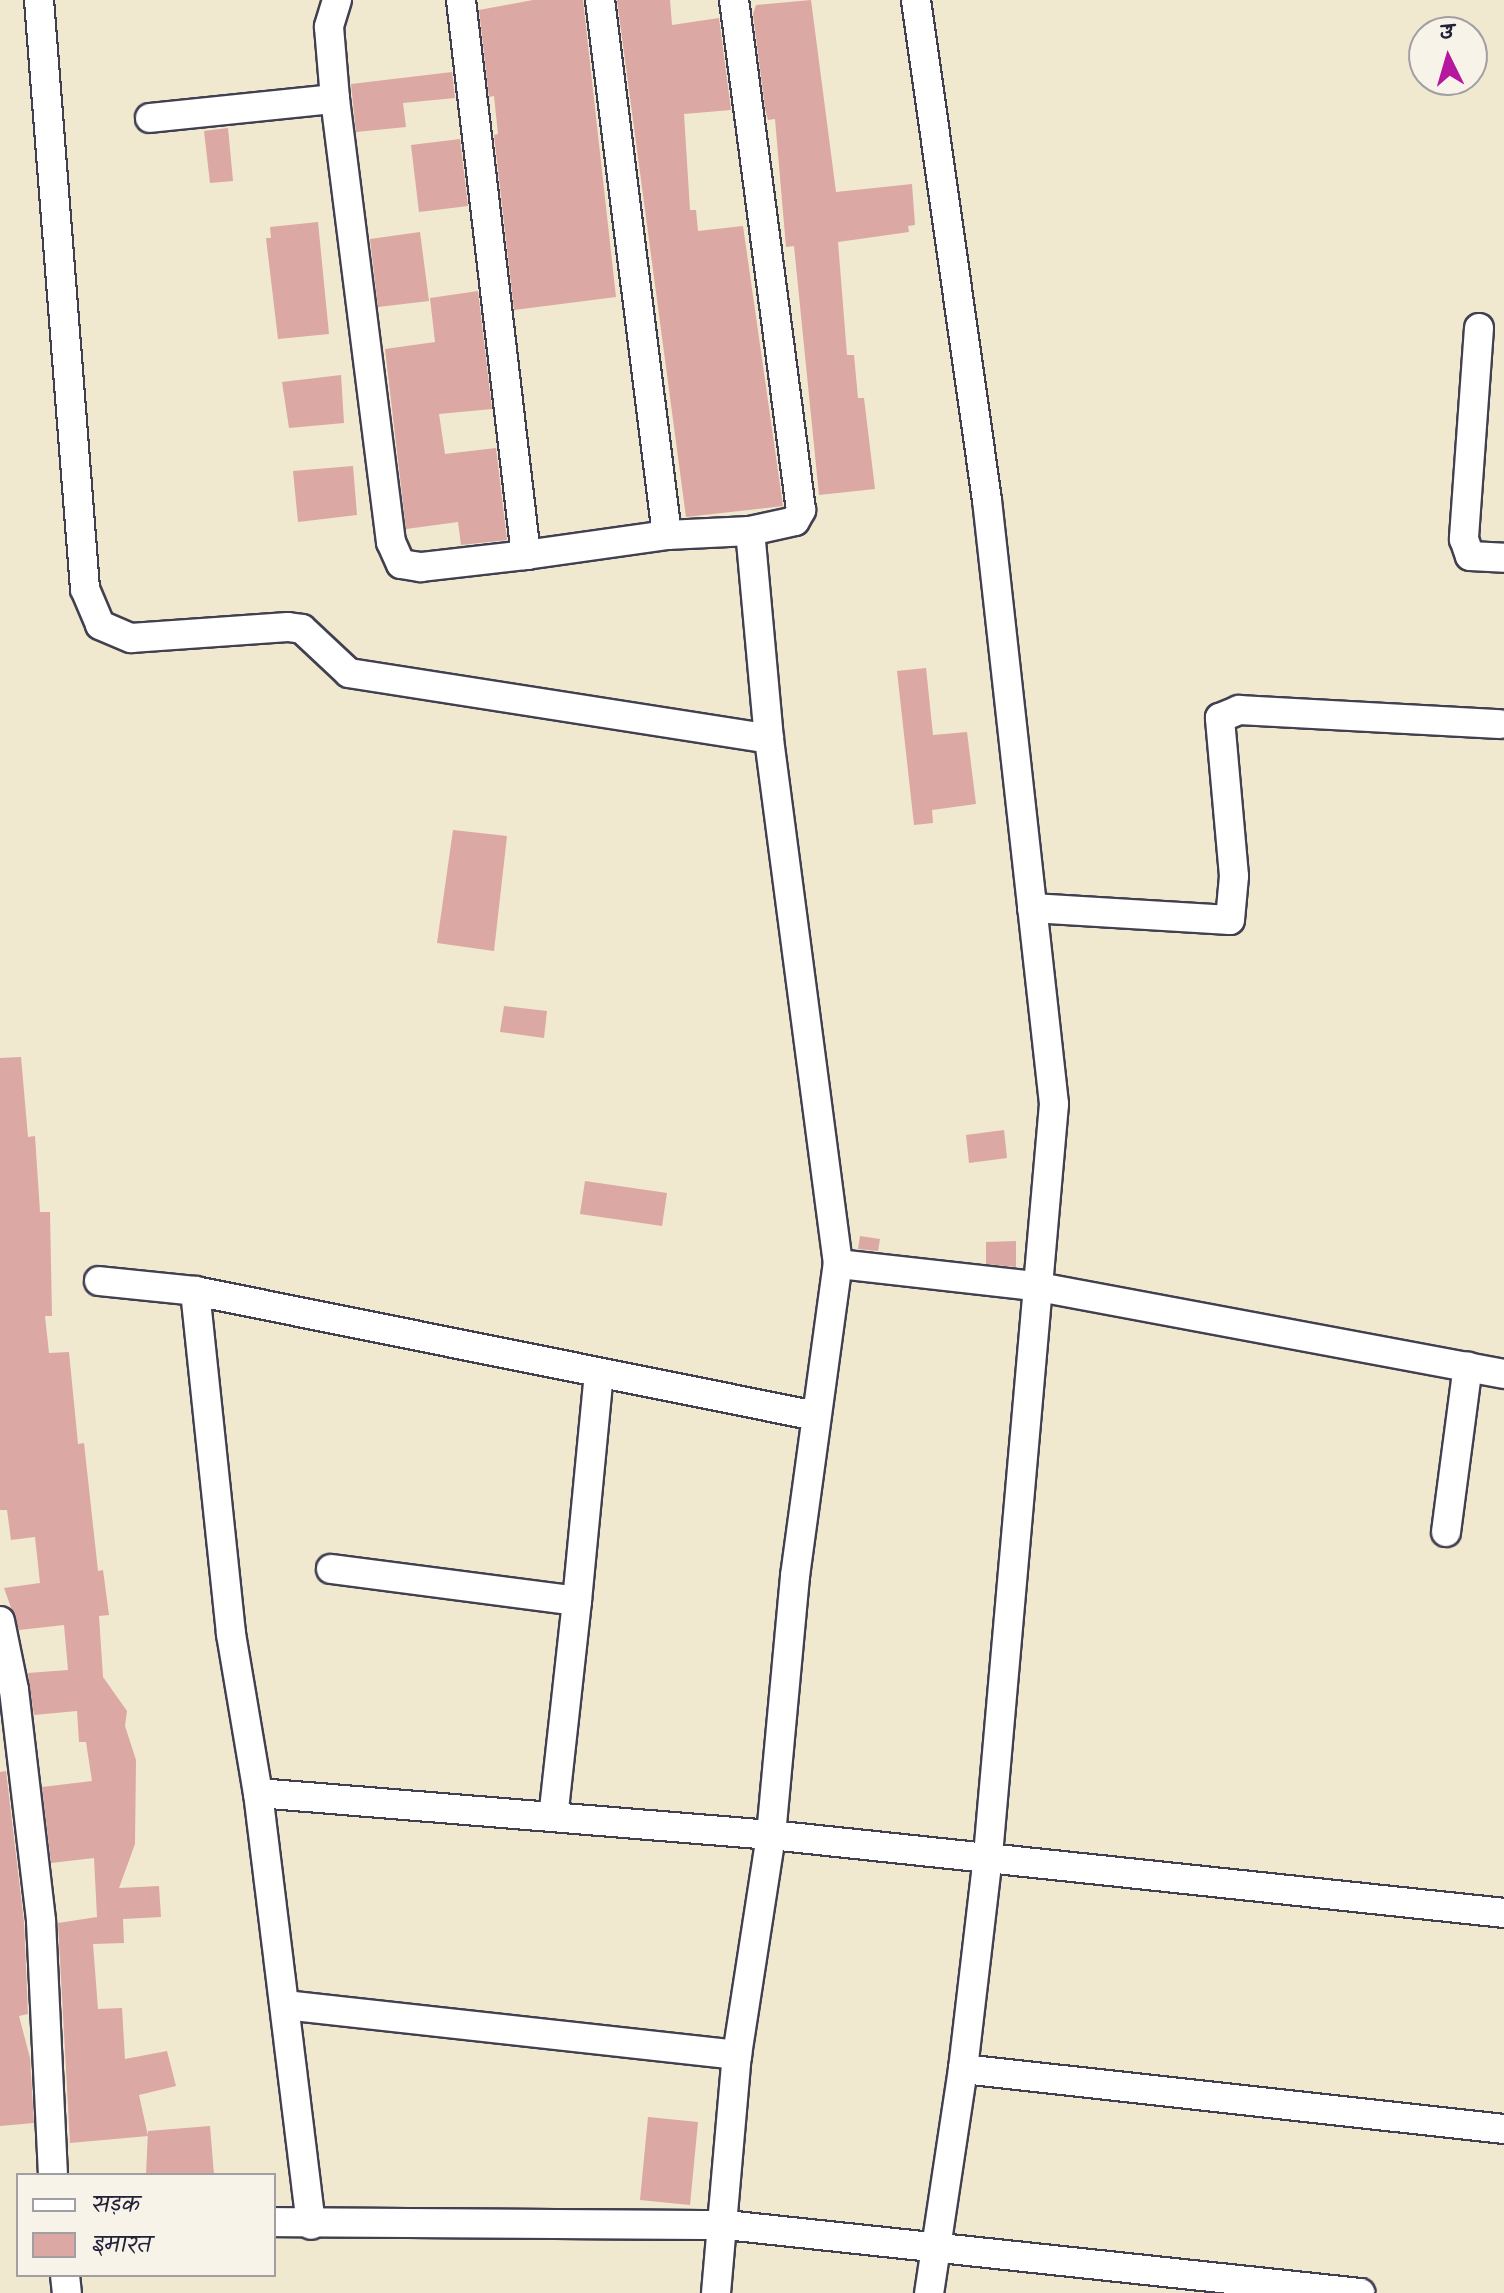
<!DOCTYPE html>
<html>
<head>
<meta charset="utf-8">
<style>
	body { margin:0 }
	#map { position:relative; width:1504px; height:2293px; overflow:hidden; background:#f0e8cf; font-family:Kalam,"Playpen Sans Deva",sans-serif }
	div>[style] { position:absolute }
	.building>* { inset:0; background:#dba8a3 }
	.roads { filter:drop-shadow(2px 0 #414051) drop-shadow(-2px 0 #414051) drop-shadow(0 2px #414051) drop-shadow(0 -2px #414051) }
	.minor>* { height:28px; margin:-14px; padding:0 14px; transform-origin:14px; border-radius:14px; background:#fff }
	span { translate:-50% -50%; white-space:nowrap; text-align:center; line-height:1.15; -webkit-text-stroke:6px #f7f3e8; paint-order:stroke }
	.legend { position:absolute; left:16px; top:2173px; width:260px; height:104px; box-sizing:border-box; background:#f7f3e8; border:2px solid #a29fa3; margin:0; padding:10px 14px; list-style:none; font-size:24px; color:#22223b }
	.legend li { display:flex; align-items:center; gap:16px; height:40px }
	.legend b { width:40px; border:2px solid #a29fa3 }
	.north { position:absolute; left:1408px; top:16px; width:80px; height:80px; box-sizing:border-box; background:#f7f3e8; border:2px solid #a29fa3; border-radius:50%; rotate:355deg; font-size:22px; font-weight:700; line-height:32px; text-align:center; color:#22223b }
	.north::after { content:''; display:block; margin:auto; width:28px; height:36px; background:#b5179e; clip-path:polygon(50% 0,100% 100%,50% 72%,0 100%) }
</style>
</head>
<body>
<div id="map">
	<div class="building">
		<div style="clip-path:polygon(533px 0,583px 0,616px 297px,514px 310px,494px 135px,498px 134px,494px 96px,489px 97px,479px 10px)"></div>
		<div style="clip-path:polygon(617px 0,670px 0,672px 25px,719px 18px,731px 110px,684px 114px,690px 210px,696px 210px,698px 231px,743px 226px,783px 506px,686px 517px)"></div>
		<div style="clip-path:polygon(811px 0,836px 192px,912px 184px,915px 225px,908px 226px,909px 232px,838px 242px,847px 355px,854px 355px,858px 398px,864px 398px,875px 489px,819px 495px,794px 246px,786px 247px,775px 119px,768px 120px,765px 108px,753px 14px,756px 5px)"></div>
		<div style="clip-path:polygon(452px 72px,455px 98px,403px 103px,406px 127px,356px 132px,351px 84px)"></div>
		<div style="clip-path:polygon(228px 128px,233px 181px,210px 183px,204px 131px)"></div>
		<div style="clip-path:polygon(460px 139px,468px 206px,419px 212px,411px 145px)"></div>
		<div style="clip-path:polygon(318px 222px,329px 334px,278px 339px,266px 238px,271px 238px,270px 227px)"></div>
		<div style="clip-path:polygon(420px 232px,429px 301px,378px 307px,370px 239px)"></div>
		<div style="clip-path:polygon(478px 291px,492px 409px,439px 414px,445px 454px,496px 448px,507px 540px,461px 545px,458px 522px,406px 529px,385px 349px,435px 342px,430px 298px)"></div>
		<div style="clip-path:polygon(341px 375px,344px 423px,289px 428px,282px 382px)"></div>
		<div style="clip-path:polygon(353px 466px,357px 515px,298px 522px,293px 471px)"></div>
		<div style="clip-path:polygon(926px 668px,933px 735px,967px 732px,976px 804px,932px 810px,933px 823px,914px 825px,897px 671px)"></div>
		<div style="clip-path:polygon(453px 830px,507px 836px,494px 951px,437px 943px)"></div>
		<div style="clip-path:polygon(504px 1006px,547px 1011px,544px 1038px,500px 1032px)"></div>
		<div style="clip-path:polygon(21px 1057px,28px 1137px,35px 1136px,40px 1212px,50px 1212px,52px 1316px,45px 1316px,49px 1353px,69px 1352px,78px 1444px,84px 1443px,98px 1571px,103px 1570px,109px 1615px,99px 1616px,103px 1677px,127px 1711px,125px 1726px,136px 1760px,135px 1844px,119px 1888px,159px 1886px,161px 1917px,123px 1919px,124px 1943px,93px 1944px,98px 2009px,122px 2008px,125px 2059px,167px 2051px,176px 2086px,139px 2095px,148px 2136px,70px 2143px,58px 1923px,97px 1917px,94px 1858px,51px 1863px,42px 1787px,92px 1781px,86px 1742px,79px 1742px,77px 1711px,34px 1715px,28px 1673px,68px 1670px,64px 1625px,19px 1630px,4px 1588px,40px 1583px,35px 1537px,11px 1540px,7px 1510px,0 1510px,0 1058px)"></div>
		<div style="clip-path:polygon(1004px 1130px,1007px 1158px,969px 1163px,966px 1135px)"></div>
		<div style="clip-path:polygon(585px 1181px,667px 1193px,662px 1226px,580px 1214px)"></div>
		<div style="clip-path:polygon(860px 1236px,880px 1239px,878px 1251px,858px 1249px)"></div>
		<div style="clip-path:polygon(1016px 1241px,1016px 1267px,986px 1264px,986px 1242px)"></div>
		<div style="clip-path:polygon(6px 1771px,24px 1922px,28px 2014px,19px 2016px,30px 2058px,34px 2123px,0 2126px,0 1772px)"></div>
		<div style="clip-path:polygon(648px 2117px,698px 2122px,690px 2205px,640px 2200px)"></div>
		<div style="clip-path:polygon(210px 2126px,214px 2175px,146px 2175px,148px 2131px)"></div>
	</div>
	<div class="roads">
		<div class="minor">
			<div style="left:39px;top:0;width:591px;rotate:85.53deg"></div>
			<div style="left:85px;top:589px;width:39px;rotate:67deg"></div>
			<div style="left:100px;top:625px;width:34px;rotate:23deg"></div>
			<div style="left:131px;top:638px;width:157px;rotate:-4deg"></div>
			<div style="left:288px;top:627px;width:14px;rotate:8deg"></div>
			<div style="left:302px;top:629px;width:64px;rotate:43.1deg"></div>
			<div style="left:349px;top:673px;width:425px;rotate:8.9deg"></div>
			<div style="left:337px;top:0;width:28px;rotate:107deg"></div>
			<div style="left:329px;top:27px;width:72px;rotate:85.2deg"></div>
			<div style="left:335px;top:99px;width:447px;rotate:82.8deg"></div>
			<div style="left:391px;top:542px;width:24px;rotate:66deg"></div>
			<div style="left:401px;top:564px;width:20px;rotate:9deg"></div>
			<div style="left:421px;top:567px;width:106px;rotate:-6.5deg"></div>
			<div style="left:461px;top:0;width:559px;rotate:83.32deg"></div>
			<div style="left:526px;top:555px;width:142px;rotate:-8.1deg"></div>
			<div style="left:667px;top:535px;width:539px;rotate:-97.14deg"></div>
			<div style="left:916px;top:0;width:505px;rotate:81.92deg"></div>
			<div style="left:987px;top:500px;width:608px;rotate:83.67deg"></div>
			<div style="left:1054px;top:1104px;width:755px;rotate:95.02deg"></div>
			<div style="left:988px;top:1856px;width:214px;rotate:96.7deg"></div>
			<div style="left:963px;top:2069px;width:227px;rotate:98.6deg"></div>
			<div style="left:150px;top:118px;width:186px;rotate:-5.9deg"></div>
			<div style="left:1479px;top:328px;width:212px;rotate:94.1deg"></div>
			<div style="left:1464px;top:539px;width:18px;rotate:71deg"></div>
			<div style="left:1470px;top:556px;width:34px;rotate:3deg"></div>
			<div style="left:667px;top:535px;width:83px;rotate:-2.8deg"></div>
			<div style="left:750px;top:531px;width:46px;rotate:-12.5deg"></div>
			<div style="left:795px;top:521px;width:13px;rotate:-61deg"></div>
			<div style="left:801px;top:510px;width:514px;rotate:-97.48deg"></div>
			<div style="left:1032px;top:908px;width:198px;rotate:3.5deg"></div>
			<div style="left:1230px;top:920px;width:44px;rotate:-84.8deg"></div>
			<div style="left:1234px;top:876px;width:159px;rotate:-95.1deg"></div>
			<div style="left:1220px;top:718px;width:21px;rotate:-23deg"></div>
			<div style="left:1239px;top:710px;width:261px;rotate:3.1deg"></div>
			<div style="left:838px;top:1264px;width:197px;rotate:6.4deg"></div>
			<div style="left:1034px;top:1286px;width:478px;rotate:10.6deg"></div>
			<div style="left:99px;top:1281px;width:97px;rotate:5.9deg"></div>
			<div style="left:195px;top:1291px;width:633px;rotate:11.38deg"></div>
			<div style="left:195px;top:1291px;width:345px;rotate:84deg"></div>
			<div style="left:231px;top:1634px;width:161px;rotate:80.4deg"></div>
			<div style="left:258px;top:1793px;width:435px;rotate:83deg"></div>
			<div style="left:1446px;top:1532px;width:167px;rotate:-82.5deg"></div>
			<div style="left:331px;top:1569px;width:248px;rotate:7.4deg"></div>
			<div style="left:577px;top:1601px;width:217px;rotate:96.3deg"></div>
			<div style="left:577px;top:1601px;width:229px;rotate:-84.5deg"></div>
			<div style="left:0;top:1621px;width:70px;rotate:78.5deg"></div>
			<div style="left:14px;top:1690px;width:233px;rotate:83.3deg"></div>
			<div style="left:41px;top:1921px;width:254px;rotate:87.3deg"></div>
			<div style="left:258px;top:1793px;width:515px;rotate:4.68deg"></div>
			<div style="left:771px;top:1835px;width:737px;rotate:6.07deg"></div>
			<div style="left:285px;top:2005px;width:455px;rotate:6.3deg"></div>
			<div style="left:963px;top:2069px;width:544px;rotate:6.33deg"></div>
			<div style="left:274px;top:2222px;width:452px;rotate:0.4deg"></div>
			<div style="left:726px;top:2225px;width:638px;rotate:6.12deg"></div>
			<div style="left:65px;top:2275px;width:18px;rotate:84deg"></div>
			<div style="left:716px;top:2293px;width:239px;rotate:-85deg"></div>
			<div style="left:737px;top:2055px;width:223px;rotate:-81.2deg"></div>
			<div style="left:771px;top:1835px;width:260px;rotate:-84.7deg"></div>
			<div style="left:795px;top:1576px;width:315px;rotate:-82.2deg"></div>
			<div style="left:838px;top:1264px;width:530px;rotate:-97.49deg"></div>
			<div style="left:769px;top:739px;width:209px;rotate:-95.2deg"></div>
		</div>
	</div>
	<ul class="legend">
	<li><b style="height:10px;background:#fff"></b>सड़क</li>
	<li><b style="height:22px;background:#dba8a3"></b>इमारत</li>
	</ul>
	<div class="north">उ</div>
</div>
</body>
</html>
